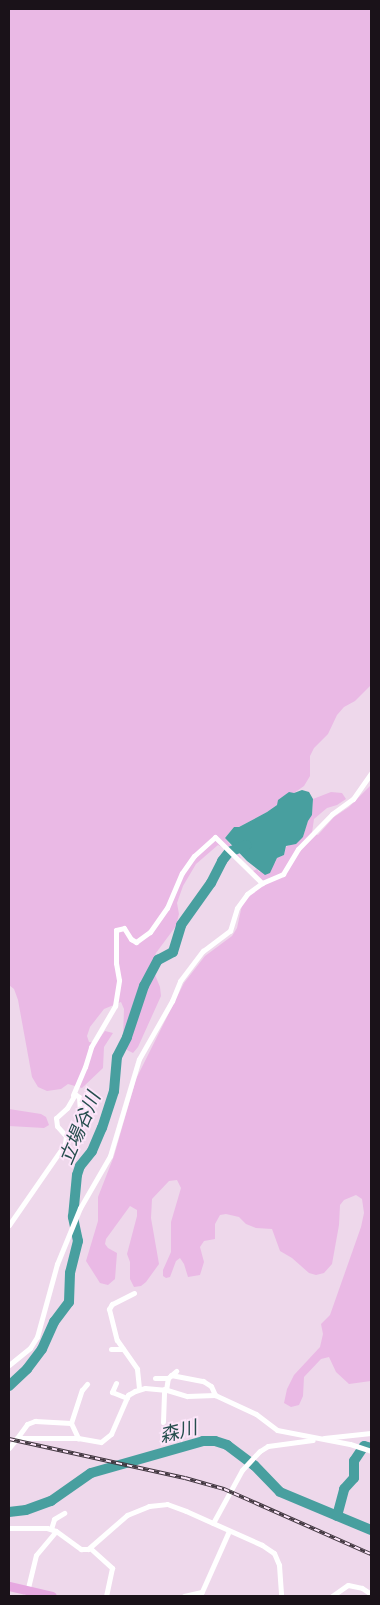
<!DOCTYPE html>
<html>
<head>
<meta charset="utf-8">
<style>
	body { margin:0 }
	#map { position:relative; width:380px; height:1605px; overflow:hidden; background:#eed8eb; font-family:"Playfair Display","Noto Sans JP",serif }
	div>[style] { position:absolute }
	.green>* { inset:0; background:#eab9e5 }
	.water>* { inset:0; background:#489f9f }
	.river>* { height:10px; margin:-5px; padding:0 5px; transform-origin:5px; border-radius:5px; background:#489f9f }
	.minor>* { height:5px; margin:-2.5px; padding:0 2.5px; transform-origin:2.5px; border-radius:2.5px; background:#fff }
	.trunk>* { height:9px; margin:-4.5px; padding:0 4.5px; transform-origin:4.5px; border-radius:4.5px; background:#e6a8e0 }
	.rail>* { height:4px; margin-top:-2px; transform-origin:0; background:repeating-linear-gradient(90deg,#fce5f9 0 5.5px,#423740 0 11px); box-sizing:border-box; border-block:1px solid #423740 }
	span { translate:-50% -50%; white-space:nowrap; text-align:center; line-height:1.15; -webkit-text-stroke:4px #fce5f9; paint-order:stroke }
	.water-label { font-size:19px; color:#254d4d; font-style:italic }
	.frame { position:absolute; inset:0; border:10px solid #1a1219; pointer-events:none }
</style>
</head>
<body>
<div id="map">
	<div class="green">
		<div style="clip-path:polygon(9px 9px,371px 9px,371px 685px,355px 701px,344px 707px,337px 715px,328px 734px,314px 748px,310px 756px,310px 776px,304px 786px,267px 812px,239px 827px,234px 827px,225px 838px,241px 858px,236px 860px,224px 848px,218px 845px,196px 864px,183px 886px,177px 903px,179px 914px,176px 926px,156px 953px,151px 965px,160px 987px,161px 996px,138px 1047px,133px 1053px,127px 1050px,123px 1038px,124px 1009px,121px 1002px,104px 1009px,90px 1027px,87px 1036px,89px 1042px,96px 1043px,105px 1031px,113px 1033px,104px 1047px,103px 1068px,82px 1088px,68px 1084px,61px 1089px,47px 1091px,38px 1087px,32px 1077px,18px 1000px,14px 989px,9px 985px)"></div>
		<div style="clip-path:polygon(371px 785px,371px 1381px,349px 1384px,336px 1372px,329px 1357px,321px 1359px,304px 1377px,303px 1396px,299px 1405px,291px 1407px,284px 1403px,287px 1389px,294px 1375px,320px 1347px,323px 1334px,321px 1324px,330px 1315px,361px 1227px,364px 1213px,362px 1199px,356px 1195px,344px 1200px,340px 1205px,339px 1225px,332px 1264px,324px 1273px,316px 1275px,309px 1273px,292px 1258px,280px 1251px,272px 1229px,256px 1228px,246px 1224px,239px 1217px,226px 1214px,220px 1215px,215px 1224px,215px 1239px,204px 1241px,200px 1247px,204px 1262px,200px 1275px,188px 1277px,184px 1264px,180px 1258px,176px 1261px,170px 1277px,166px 1278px,163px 1276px,163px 1270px,171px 1252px,171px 1222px,181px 1188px,177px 1180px,169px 1181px,152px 1199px,151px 1218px,159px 1264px,146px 1282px,141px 1286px,134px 1287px,130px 1279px,130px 1262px,127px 1254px,137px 1216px,137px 1210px,130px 1206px,106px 1239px,105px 1244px,108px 1248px,117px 1253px,115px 1279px,108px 1285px,100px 1283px,86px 1261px,98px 1221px,98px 1197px,114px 1156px,136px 1079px,184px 983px,205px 956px,232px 936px,237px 928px,242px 905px,249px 895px,265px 884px,252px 876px,253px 871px,257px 869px,259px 872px,275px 863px,277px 858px,284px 855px,286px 847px,303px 837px,308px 821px,312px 815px,313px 799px,331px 792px,342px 793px,346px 799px,337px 805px,327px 808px,314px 819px,312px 833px,318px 835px,334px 817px,349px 807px)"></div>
		<div style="clip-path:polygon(9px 1109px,41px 1114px,46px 1117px,49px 1125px,44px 1128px,9px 1126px)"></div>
	</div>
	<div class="water">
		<div style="clip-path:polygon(302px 790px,309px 792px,313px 799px,312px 815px,308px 821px,303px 837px,296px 844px,286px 846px,284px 855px,277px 858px,270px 873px,265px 875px,247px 861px,225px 838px,234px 827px,239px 827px,267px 812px,277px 805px,278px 800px,289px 792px,294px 793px)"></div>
	</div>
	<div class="river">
		<div style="left:9px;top:1386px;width:25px;rotate:-43deg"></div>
		<div style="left:27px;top:1369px;width:25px;rotate:-53deg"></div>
		<div style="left:42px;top:1349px;width:30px;rotate:-66deg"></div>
		<div style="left:54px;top:1322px;width:25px;rotate:-53deg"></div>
		<div style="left:69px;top:1302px;width:29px;rotate:-88deg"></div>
		<div style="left:70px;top:1273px;width:33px;rotate:-76deg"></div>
		<div style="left:78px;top:1241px;width:25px;rotate:-102deg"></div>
		<div style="left:73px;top:1217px;width:42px;rotate:-84.6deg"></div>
		<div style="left:77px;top:1175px;width:9px;rotate:-72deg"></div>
		<div style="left:80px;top:1166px;width:19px;rotate:-51deg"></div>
		<div style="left:92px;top:1151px;width:25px;rotate:-67deg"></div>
		<div style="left:102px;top:1128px;width:39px;rotate:-72deg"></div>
		<div style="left:114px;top:1091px;width:34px;rotate:-85deg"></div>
		<div style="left:117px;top:1057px;width:22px;rotate:-63deg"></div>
		<div style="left:127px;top:1037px;width:54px;rotate:-71.6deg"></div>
		<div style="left:144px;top:986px;width:30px;rotate:-62deg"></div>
		<div style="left:158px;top:960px;width:17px;rotate:-28deg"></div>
		<div style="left:173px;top:952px;width:28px;rotate:-73deg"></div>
		<div style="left:181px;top:925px;width:52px;rotate:-54.5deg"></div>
		<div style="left:211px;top:883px;width:25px;rotate:-63deg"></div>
		<div style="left:222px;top:861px;width:11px;rotate:-52deg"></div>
		<div style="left:229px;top:852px;width:19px;rotate:-21deg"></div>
		<div style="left:9px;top:1512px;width:17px;rotate:-7deg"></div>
		<div style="left:26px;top:1510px;width:27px;rotate:-20deg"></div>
		<div style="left:51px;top:1501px;width:49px;rotate:-35deg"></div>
		<div style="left:91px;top:1473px;width:116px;rotate:-15.9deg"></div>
		<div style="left:203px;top:1441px;width:12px"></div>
		<div style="left:215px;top:1441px;width:13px;rotate:18deg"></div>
		<div style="left:227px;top:1445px;width:34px;rotate:37deg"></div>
		<div style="left:254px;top:1465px;width:37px;rotate:46deg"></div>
		<div style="left:280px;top:1492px;width:99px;rotate:22.7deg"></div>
		<div style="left:337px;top:1516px;width:28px;rotate:-75deg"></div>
		<div style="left:344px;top:1489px;width:15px;rotate:-48deg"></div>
		<div style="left:354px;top:1478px;width:17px;rotate:-90deg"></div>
		<div style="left:354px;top:1461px;width:18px;rotate:-56deg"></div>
		<div style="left:364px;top:1446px;width:7px;rotate:16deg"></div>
	</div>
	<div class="minor">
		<div style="left:73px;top:1095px;width:30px;rotate:-67deg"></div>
		<div style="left:85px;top:1067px;width:21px;rotate:-73deg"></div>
		<div style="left:91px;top:1047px;width:48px;rotate:-59.7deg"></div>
		<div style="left:115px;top:1006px;width:26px;rotate:-81deg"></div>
		<div style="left:119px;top:980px;width:17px;rotate:-100deg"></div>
		<div style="left:116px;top:963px;width:33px;rotate:-90deg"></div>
		<div style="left:116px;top:930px;width:8px;rotate:-14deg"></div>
		<div style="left:124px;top:928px;width:13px;rotate:58deg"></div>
		<div style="left:131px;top:939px;width:6px;rotate:31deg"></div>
		<div style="left:136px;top:942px;width:17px;rotate:-36deg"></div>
		<div style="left:150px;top:932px;width:29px;rotate:-55deg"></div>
		<div style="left:167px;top:908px;width:38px;rotate:-67deg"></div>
		<div style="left:182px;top:873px;width:21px;rotate:-55deg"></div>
		<div style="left:194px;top:856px;width:28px;rotate:-42deg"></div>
		<div style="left:215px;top:837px;width:66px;rotate:44.4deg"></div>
		<div style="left:9px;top:1225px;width:98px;rotate:-55.3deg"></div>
		<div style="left:65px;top:1144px;width:8px;rotate:-83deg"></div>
		<div style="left:66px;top:1136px;width:13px;rotate:-132deg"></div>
		<div style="left:57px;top:1126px;width:8px;rotate:-97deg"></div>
		<div style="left:56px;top:1118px;width:15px;rotate:-42deg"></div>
		<div style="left:67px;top:1108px;width:16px;rotate:-60deg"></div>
		<div style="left:75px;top:1094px;width:5px;rotate:37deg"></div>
		<div style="left:79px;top:1097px;width:14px;rotate:86deg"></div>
		<div style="left:80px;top:1111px;width:9px;rotate:63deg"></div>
		<div style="left:84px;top:1119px;width:27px;rotate:-82deg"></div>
		<div style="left:134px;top:1293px;width:25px;rotate:153deg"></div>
		<div style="left:112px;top:1304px;width:6px;rotate:121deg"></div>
		<div style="left:109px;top:1309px;width:32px;rotate:76deg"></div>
		<div style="left:117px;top:1340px;width:35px;rotate:55deg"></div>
		<div style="left:137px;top:1369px;width:20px;rotate:84deg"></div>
		<div style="left:111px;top:1349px;width:12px"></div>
		<div style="left:9px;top:1365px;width:27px;rotate:-39deg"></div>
		<div style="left:30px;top:1348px;width:13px;rotate:-58deg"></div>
		<div style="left:37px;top:1337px;width:76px;rotate:-74.7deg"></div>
		<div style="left:57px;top:1264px;width:61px;rotate:-67.7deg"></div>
		<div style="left:80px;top:1208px;width:60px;rotate:-60deg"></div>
		<div style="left:110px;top:1156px;width:101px;rotate:-73.4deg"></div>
		<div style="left:139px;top:1059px;width:67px;rotate:-60.4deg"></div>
		<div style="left:172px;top:1001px;width:22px;rotate:-68deg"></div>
		<div style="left:180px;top:981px;width:38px;rotate:-53deg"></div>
		<div style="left:203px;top:951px;width:34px;rotate:-37deg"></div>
		<div style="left:230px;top:931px;width:24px;rotate:-73deg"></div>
		<div style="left:237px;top:908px;width:17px;rotate:-54deg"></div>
		<div style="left:247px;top:894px;width:19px;rotate:-36deg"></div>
		<div style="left:262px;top:883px;width:23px;rotate:-23deg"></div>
		<div style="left:283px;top:874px;width:29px;rotate:-59deg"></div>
		<div style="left:298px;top:849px;width:49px;rotate:-45.8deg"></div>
		<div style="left:332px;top:814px;width:26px;rotate:-36deg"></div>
		<div style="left:353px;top:799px;width:32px;rotate:-55deg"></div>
		<div style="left:171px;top:1375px;width:33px;rotate:11deg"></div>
		<div style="left:203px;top:1381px;width:9px;rotate:32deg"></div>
		<div style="left:211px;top:1386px;width:10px;rotate:66deg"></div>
		<div style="left:155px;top:1378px;width:13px"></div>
		<div style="left:116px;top:1383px;width:10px;rotate:114deg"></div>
		<div style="left:112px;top:1392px;width:16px;rotate:22deg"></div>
		<div style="left:166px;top:1390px;width:12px;rotate:-81deg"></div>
		<div style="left:168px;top:1378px;width:11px;rotate:-41deg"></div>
		<div style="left:163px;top:1422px;width:33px;rotate:-88deg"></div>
		<div style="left:71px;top:1423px;width:35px;rotate:-72deg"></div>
		<div style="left:82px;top:1390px;width:8px;rotate:-50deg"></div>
		<div style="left:17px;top:1438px;width:17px;rotate:-54deg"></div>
		<div style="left:27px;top:1424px;width:9px;rotate:-21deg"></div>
		<div style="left:35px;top:1421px;width:36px;rotate:3deg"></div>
		<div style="left:71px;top:1423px;width:17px;rotate:65deg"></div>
		<div style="left:324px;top:1438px;width:47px;rotate:-6.1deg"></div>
		<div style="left:9px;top:1448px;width:13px;rotate:-51deg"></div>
		<div style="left:17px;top:1438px;width:61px"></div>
		<div style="left:78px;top:1438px;width:23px;rotate:10deg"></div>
		<div style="left:101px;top:1442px;width:13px;rotate:-39deg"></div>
		<div style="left:111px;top:1434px;width:43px;rotate:-66.4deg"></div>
		<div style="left:128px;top:1395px;width:8px;rotate:-30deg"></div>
		<div style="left:135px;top:1391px;width:10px;rotate:-17deg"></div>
		<div style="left:145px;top:1388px;width:22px;rotate:5deg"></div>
		<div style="left:167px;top:1390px;width:21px;rotate:17deg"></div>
		<div style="left:187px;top:1396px;width:28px;rotate:-2deg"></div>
		<div style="left:215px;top:1395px;width:45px;rotate:24.9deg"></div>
		<div style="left:256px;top:1414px;width:26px;rotate:37deg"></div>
		<div style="left:277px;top:1430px;width:74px;rotate:10.9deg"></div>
		<div style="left:350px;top:1444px;width:22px;rotate:18deg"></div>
		<div style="left:213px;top:1523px;width:60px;rotate:-61.3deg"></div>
		<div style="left:242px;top:1470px;width:26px;rotate:-47deg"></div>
		<div style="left:260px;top:1451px;width:9px;rotate:-32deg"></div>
		<div style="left:268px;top:1446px;width:45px;rotate:-7.6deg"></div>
		<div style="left:9px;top:1528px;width:38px"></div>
		<div style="left:47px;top:1528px;width:9px;rotate:18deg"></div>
		<div style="left:56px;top:1531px;width:31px;rotate:36deg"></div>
		<div style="left:81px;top:1549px;width:7px"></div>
		<div style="left:88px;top:1549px;width:52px;rotate:-41.1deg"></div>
		<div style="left:127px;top:1515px;width:24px;rotate:-22deg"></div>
		<div style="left:149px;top:1506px;width:18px;rotate:-6deg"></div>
		<div style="left:167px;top:1504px;width:20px;rotate:20deg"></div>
		<div style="left:186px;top:1511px;width:83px;rotate:24.1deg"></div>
		<div style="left:262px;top:1545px;width:14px;rotate:34deg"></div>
		<div style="left:274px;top:1553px;width:13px;rotate:67deg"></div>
		<div style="left:279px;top:1565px;width:31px;rotate:86deg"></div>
		<div style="left:51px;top:1529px;width:10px;rotate:-73deg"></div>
		<div style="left:54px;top:1519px;width:12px;rotate:-31deg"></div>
		<div style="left:90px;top:1548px;width:30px;rotate:42deg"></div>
		<div style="left:112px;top:1568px;width:29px;rotate:102deg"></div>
		<div style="left:26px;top:1596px;width:42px;rotate:-76.3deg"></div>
		<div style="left:36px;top:1555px;width:31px;rotate:-50deg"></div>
		<div style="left:184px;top:1596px;width:18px;rotate:-13deg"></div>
		<div style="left:200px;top:1596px;width:71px;rotate:-66deg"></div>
		<div style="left:332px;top:1596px;width:19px;rotate:-35deg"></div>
		<div style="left:348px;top:1585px;width:14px;rotate:12deg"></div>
		<div style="left:362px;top:1588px;width:11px;rotate:34deg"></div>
	</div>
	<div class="trunk">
		<div style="left:9px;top:1586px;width:44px;rotate:13.1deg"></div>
	</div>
	<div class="rail">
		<div style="left:9px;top:1439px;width:180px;rotate:12.5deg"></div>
		<div style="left:185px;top:1478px;width:41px;rotate:15.8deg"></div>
		<div style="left:224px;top:1489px;width:161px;rotate:23.9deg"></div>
	</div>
	<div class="water-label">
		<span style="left:79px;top:1128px;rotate:-67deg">立場谷川</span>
		<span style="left:178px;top:1431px;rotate:-14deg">森川</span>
	</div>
	<div class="frame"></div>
</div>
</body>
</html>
